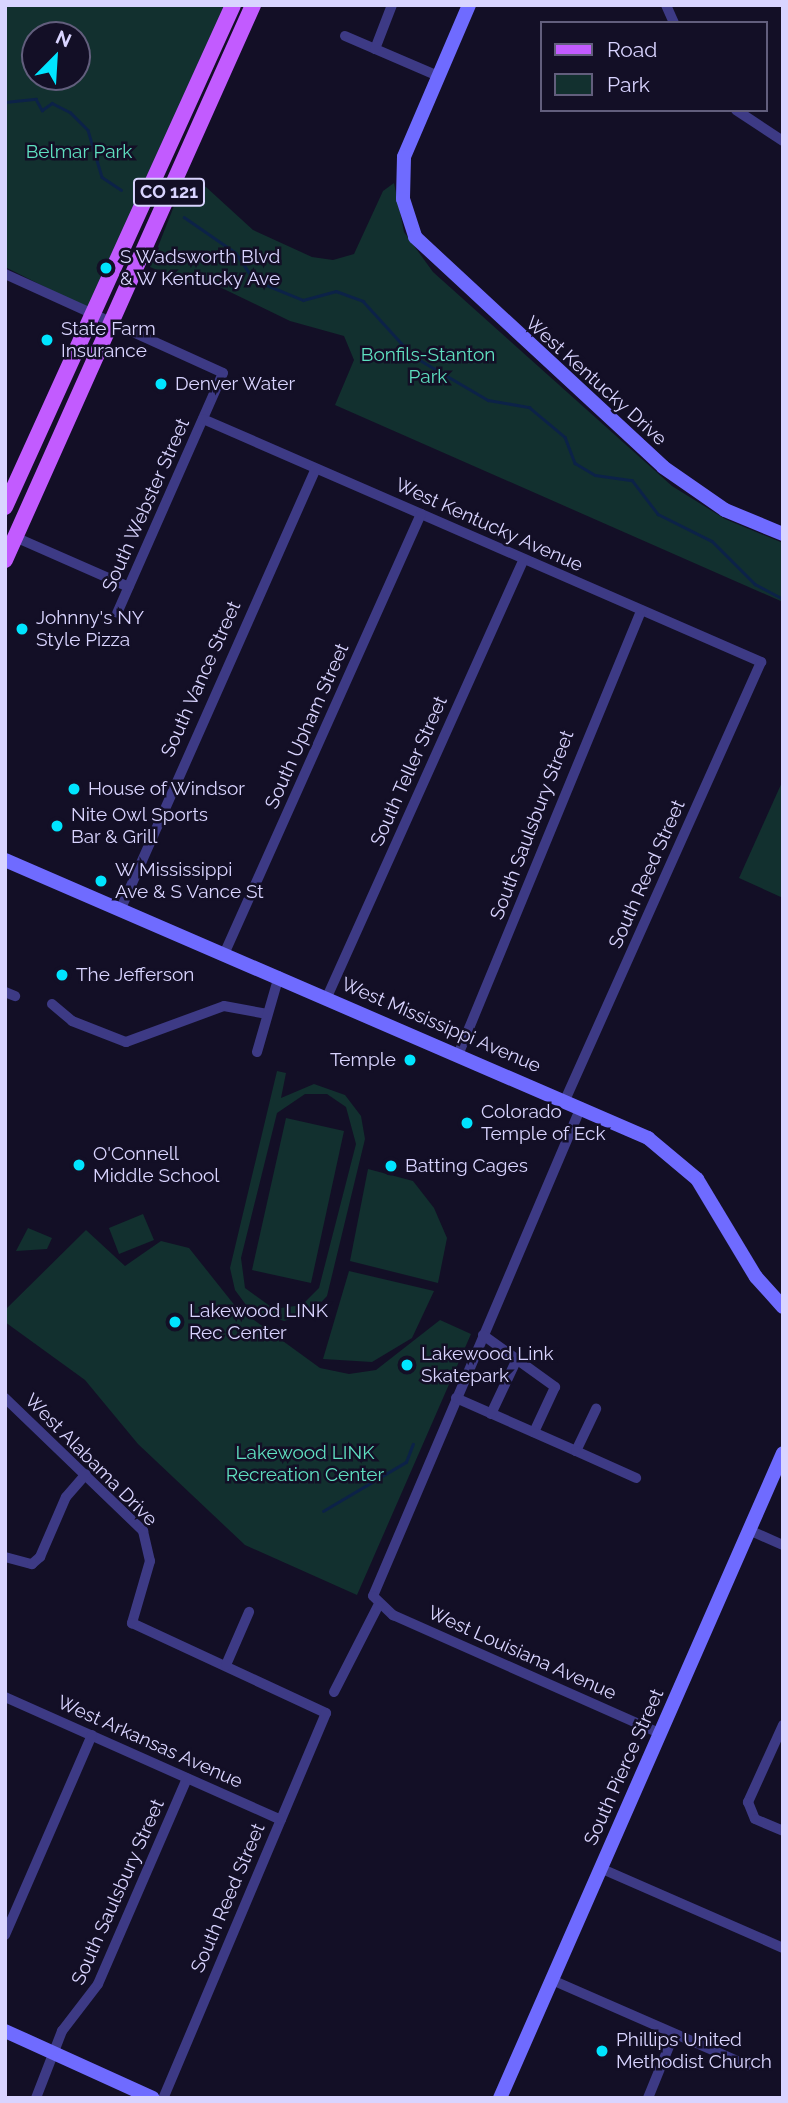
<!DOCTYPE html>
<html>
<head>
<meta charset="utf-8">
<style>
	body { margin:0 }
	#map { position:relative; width:788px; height:2103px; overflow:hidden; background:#130f26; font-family:Raleway,sans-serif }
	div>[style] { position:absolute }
	.green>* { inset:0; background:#12302f }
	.stream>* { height:2.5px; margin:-1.25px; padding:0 1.25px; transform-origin:1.25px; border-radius:1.25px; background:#0c2248 }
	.street>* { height:10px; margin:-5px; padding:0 5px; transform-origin:5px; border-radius:5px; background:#3d3a85 }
	.secondary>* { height:14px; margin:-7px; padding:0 7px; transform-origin:7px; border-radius:7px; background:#6f6bff }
	.primary>* { height:16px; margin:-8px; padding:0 8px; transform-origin:8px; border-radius:8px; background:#c25bff }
	.dots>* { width:19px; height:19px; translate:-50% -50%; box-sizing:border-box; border:4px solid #130f26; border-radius:50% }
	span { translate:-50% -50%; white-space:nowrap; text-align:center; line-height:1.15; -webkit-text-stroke:5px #130f26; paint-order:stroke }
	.shield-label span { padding:2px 5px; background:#130f26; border:2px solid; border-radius:5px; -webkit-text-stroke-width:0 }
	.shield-label { font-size:18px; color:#d9d4ff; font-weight:700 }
	.park-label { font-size:19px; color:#5fe0c0 }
	.poi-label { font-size:19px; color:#d9d4ff }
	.left { translate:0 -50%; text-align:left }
	.right { translate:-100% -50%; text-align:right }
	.street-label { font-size:19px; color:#d9d4ff }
	.frame { position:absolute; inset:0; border:7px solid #d9d4ff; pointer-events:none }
	.legend { position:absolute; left:540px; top:21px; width:228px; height:91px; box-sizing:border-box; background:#130f26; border:2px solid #625e7d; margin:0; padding:9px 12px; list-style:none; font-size:21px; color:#d9d4ff }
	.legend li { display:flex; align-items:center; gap:14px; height:35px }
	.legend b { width:35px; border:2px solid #625e7d }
	.north { position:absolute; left:21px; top:21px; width:70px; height:70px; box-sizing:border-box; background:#130f26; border:2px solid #625e7d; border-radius:50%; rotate:24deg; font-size:19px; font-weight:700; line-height:28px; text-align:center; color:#d9d4ff }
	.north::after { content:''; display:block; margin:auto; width:24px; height:32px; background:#00e5ff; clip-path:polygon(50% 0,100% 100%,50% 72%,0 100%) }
</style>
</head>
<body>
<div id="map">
	<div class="green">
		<div style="clip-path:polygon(evenodd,5px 5px,227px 5px,91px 310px,5px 267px,5px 5px,35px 35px,77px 35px,77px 77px,35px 77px,35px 35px)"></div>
		<div style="clip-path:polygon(185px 178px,206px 187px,253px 230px,312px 257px,333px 260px,354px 254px,383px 191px,394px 183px,404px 232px,433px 272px,672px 486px,725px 519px,783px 543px,783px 602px,335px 405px,354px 360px,344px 336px,290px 321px,203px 279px,198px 287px,150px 267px)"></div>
		<div style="clip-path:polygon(783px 780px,783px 898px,739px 878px)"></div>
		<div style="clip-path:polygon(evenodd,277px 1071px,286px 1073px,281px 1098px,314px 1084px,345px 1095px,361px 1116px,365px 1139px,327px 1296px,312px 1312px,284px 1321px,249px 1309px,235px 1290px,230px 1268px,277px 1071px,305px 1094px,327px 1094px,346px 1107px,356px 1144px,319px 1288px,302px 1305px,274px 1309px,245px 1288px,241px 1258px,277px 1113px,305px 1094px)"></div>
		<div style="clip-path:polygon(286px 1118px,344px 1131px,311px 1283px,252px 1270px)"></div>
		<div style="clip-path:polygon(368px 1169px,413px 1181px,434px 1208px,447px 1238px,438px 1283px,350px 1261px)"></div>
		<div style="clip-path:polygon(143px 1214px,154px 1240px,119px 1254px,109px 1228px)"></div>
		<div style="clip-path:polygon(28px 1228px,52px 1238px,47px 1249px,16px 1251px)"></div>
		<div style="clip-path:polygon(86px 1230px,125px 1266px,161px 1241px,189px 1248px,236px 1307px,320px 1368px,349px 1374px,376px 1370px,440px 1320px,471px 1334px,357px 1595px,245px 1545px,138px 1444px,85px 1380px,5px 1322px,5px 1310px)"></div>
		<div style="clip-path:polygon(349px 1271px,434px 1291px,412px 1338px,372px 1362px,323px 1359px)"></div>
	</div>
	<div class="stream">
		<div style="left:5px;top:102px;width:31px;rotate:-6deg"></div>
		<div style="left:36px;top:99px;width:13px;rotate:61deg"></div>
		<div style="left:42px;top:110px;width:12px;rotate:-35deg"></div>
		<div style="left:52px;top:103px;width:20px;rotate:27deg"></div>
		<div style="left:70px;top:112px;width:25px;rotate:45deg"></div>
		<div style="left:88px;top:130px;width:49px;rotate:73.4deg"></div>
		<div style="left:102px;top:177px;width:23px;rotate:34deg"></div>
		<div style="left:184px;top:217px;width:63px;rotate:34.7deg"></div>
		<div style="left:236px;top:253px;width:32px;rotate:56deg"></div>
		<div style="left:254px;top:280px;width:53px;rotate:22.2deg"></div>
		<div style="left:303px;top:300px;width:34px;rotate:-15deg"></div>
		<div style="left:336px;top:291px;width:29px;rotate:20deg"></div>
		<div style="left:363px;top:301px;width:74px;rotate:47.7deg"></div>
		<div style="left:413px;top:356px;width:87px;rotate:30.4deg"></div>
		<div style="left:488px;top:400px;width:42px;rotate:9.7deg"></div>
		<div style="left:529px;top:407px;width:47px;rotate:39.8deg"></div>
		<div style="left:565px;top:437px;width:28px;rotate:69deg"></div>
		<div style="left:575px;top:463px;width:23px;rotate:31deg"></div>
		<div style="left:595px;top:475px;width:37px;rotate:8deg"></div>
		<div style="left:632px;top:480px;width:43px;rotate:52.6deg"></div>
		<div style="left:658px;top:514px;width:60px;rotate:26.6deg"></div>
		<div style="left:712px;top:541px;width:61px;rotate:45deg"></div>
		<div style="left:755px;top:584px;width:32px;rotate:28deg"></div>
		<div style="left:323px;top:1511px;width:96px;rotate:-30.6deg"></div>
		<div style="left:406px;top:1462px;width:19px;rotate:-69deg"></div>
	</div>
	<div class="street">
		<div style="left:666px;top:5px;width:20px;rotate:66deg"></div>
		<div style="left:345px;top:36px;width:101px;rotate:23.3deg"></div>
		<div style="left:375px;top:49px;width:47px;rotate:-68.9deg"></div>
		<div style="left:736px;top:110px;width:56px;rotate:33.4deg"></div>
		<div style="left:5px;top:274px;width:239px;rotate:24.4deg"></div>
		<div style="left:223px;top:373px;width:262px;rotate:113.8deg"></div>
		<div style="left:203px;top:419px;width:609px;rotate:23.53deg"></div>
		<div style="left:761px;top:662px;width:480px;rotate:114.1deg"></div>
		<div style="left:15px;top:537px;width:124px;rotate:23.7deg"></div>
		<div style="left:122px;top:906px;width:478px;rotate:-66.1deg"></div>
		<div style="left:225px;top:952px;width:480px;rotate:-65.9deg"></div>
		<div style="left:5px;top:992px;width:11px;rotate:22deg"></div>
		<div style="left:327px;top:997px;width:480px;rotate:-65.8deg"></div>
		<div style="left:52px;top:1004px;width:26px;rotate:40deg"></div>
		<div style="left:72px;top:1021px;width:58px;rotate:21.3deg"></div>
		<div style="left:126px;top:1042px;width:104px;rotate:-20.2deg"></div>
		<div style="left:224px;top:1006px;width:44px;rotate:10.5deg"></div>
		<div style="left:257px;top:1052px;width:79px;rotate:-73.9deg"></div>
		<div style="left:458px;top:1055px;width:481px;rotate:-67.6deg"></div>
		<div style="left:581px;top:1107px;width:531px;rotate:113.04deg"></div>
		<div style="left:373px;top:1596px;width:28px;rotate:44deg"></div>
		<div style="left:393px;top:1615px;width:293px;rotate:23.9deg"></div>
		<div style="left:483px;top:1335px;width:89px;rotate:35.8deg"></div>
		<div style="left:555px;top:1387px;width:50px;rotate:115deg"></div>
		<div style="left:5px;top:1398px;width:192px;rotate:43.9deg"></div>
		<div style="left:143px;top:1531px;width:31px;rotate:77deg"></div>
		<div style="left:150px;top:1561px;width:65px;rotate:106.2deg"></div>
		<div style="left:132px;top:1623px;width:214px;rotate:24.9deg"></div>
		<div style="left:326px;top:1713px;width:418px;rotate:112.9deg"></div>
		<div style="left:456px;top:1398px;width:131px;rotate:23.8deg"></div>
		<div style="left:576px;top:1451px;width:47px;rotate:-64.5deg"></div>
		<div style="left:491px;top:1414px;width:59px;rotate:-64.7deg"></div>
		<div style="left:576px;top:1451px;width:66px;rotate:24.2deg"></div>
		<div style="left:749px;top:1530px;width:37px;rotate:24deg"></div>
		<div style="left:5px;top:1557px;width:28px;rotate:15deg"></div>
		<div style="left:32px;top:1564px;width:11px;rotate:-41deg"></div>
		<div style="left:40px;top:1557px;width:65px;rotate:-66.6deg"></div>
		<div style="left:66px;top:1497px;width:30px;rotate:-49deg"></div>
		<div style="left:226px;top:1665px;width:58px;rotate:-66.5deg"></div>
		<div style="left:334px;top:1692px;width:97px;rotate:-62.9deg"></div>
		<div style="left:5px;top:1697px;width:302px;rotate:24deg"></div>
		<div style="left:783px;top:1725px;width:85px;rotate:114.4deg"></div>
		<div style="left:748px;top:1802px;width:18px;rotate:68deg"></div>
		<div style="left:755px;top:1819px;width:30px;rotate:23deg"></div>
		<div style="left:600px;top:1868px;width:200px;rotate:23.6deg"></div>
		<div style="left:5px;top:1935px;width:218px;rotate:-66.5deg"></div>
		<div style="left:552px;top:1980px;width:213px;rotate:23.6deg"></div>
		<div style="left:36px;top:2098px;width:72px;rotate:-68.8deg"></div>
		<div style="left:62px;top:2031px;width:59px;rotate:-52.5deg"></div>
		<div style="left:98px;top:1984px;width:224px;rotate:-66.6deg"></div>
		<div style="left:648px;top:2098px;width:69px;rotate:-67.9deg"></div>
	</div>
	<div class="secondary">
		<div style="left:469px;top:5px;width:165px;rotate:113.2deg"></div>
		<div style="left:404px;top:157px;width:42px;rotate:91.4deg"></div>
		<div style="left:403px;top:199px;width:40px;rotate:72deg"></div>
		<div style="left:415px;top:237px;width:338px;rotate:42.8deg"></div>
		<div style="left:663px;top:467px;width:75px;rotate:34.7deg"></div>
		<div style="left:725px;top:510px;width:63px;rotate:22.5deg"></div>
		<div style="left:5px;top:860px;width:701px;rotate:23.38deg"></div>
		<div style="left:648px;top:1138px;width:64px;rotate:39.9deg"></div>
		<div style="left:697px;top:1179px;width:114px;rotate:59deg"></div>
		<div style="left:756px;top:1277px;width:40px;rotate:48deg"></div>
		<div style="left:5px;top:2031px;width:162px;rotate:24.4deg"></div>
		<div style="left:500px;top:2098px;width:704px;rotate:-66.31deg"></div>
	</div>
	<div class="primary">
		<div style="left:5px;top:507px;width:551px;rotate:-65.57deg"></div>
		<div style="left:5px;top:560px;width:608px;rotate:-65.92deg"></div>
	</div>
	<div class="dots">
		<div style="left:106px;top:268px;background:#00e5ff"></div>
		<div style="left:47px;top:340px;background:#00e5ff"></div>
		<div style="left:161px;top:384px;background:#00e5ff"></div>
		<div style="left:22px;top:629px;background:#00e5ff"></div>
		<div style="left:74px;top:789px;background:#00e5ff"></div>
		<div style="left:57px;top:826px;background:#00e5ff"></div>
		<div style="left:101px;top:881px;background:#00e5ff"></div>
		<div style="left:62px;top:975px;background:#00e5ff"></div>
		<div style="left:410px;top:1060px;background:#00e5ff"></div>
		<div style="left:467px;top:1123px;background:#00e5ff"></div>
		<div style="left:79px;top:1165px;background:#00e5ff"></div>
		<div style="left:391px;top:1166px;background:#00e5ff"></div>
		<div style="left:175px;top:1322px;background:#00e5ff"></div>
		<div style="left:407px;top:1365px;background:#00e5ff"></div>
		<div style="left:602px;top:2051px;background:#00e5ff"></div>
	</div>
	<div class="shield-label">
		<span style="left:169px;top:192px">CO 121</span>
	</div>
	<div class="park-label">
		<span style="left:79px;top:152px">Belmar Park</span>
		<span style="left:428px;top:366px">Bonfils-Stanton<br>Park</span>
		<span style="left:305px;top:1464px">Lakewood LINK<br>Recreation Center</span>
	</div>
	<div class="poi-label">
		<span class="left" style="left:120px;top:268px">S Wadsworth Blvd<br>&amp; W Kentucky Ave</span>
		<span class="left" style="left:61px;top:340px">State Farm<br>Insurance</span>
		<span class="left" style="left:175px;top:384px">Denver Water</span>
		<span class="left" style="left:36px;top:629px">Johnny's NY<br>Style Pizza</span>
		<span class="left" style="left:88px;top:789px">House of Windsor</span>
		<span class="left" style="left:71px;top:826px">Nite Owl Sports<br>Bar &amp; Grill</span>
		<span class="left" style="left:115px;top:881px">W Mississippi<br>Ave &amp; S Vance St</span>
		<span class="left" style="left:76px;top:975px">The Jefferson</span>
		<span class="right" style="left:396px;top:1060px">Temple</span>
		<span class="left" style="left:481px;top:1123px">Colorado<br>Temple of Eck</span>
		<span class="left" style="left:93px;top:1165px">O'Connell<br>Middle School</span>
		<span class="left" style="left:405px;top:1166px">Batting Cages</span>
		<span class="left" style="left:189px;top:1322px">Lakewood LINK<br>Rec Center</span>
		<span class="left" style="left:421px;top:1365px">Lakewood Link<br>Skatepark</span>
		<span class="left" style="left:616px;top:2051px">Phillips United<br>Methodist Church</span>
	</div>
	<div class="street-label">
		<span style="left:596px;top:381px;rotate:42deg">West Kentucky Drive</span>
		<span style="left:146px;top:505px;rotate:-66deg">South Webster Street</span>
		<span style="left:489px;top:525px;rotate:24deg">West Kentucky Avenue</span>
		<span style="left:201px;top:679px;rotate:-66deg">South Vance Street</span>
		<span style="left:307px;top:726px;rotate:-66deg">South Upham Street</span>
		<span style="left:409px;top:771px;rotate:-66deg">South Teller Street</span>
		<span style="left:532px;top:825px;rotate:-69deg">South Saulsbury Street</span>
		<span style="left:647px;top:874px;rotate:-66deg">South Reed Street</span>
		<span style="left:441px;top:1025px;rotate:23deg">West Mississippi Avenue</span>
		<span style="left:91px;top:1460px;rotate:45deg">West Alabama Drive</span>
		<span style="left:522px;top:1653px;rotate:24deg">West Louisiana Avenue</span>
		<span style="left:150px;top:1742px;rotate:24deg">West Arkansas Avenue</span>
		<span style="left:624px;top:1767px;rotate:-66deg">South Pierce Street</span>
		<span style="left:118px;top:1892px;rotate:-66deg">South Saulsbury Street</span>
		<span style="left:228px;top:1898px;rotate:-67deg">South Reed Street</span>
	</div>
	<div class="frame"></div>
	<ul class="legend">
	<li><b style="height:9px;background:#c25bff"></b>Road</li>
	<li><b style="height:19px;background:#12302f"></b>Park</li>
	</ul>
	<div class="north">N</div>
</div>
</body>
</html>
